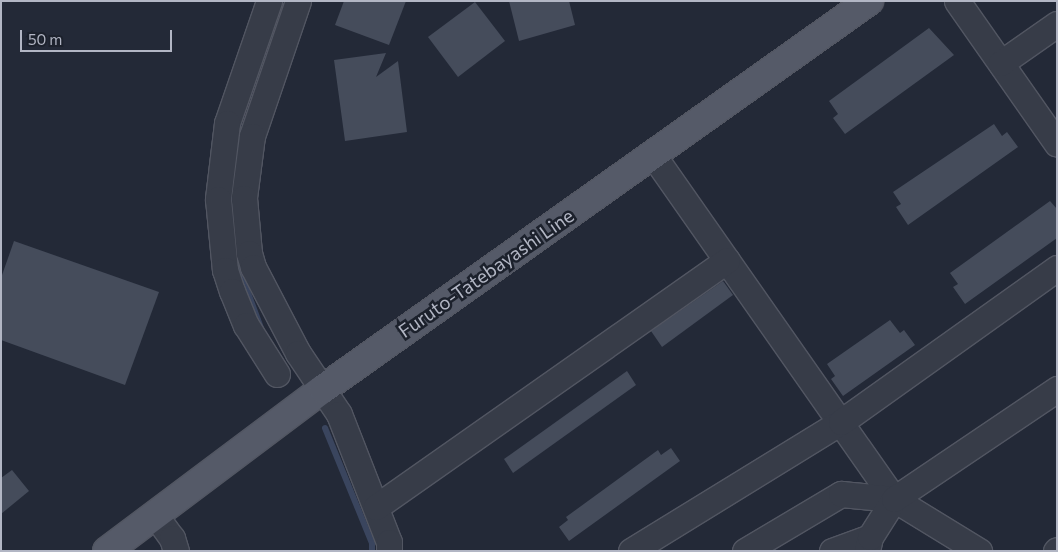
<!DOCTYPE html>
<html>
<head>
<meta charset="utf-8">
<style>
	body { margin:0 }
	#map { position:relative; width:1058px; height:552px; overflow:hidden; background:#232937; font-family:Commissioner,sans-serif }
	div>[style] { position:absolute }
	.stream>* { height:6px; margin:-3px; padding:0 3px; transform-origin:3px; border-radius:3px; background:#3a455e }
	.building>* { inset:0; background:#454c5b }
	.roads { filter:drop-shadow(1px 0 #525662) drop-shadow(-1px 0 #525662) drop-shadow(0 1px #525662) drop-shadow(0 -1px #525662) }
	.minor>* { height:25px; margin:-12.5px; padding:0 12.5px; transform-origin:12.5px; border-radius:12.5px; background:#373c48 }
	.major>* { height:28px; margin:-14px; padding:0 14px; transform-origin:14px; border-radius:14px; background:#555a68 }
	span { translate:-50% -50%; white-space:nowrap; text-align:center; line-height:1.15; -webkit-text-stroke:5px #1c212c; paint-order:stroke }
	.street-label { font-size:19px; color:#b2b6c4 }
	.frame { position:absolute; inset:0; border:2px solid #b2b6c4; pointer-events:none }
	.scale { position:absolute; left:20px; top:30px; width:152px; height:22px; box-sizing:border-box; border:2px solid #b2b6c4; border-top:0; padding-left:6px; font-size:15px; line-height:18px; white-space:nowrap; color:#b2b6c4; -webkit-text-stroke:4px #1c212c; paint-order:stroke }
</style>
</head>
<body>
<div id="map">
	<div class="stream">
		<div style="left:236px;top:260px;width:72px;rotate:69.8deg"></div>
		<div style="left:325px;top:428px;width:124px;rotate:67.8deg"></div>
		<div style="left:372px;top:543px;width:8px;rotate:90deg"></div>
	</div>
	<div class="building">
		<div style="clip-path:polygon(344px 1px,406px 1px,389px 45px,335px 25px)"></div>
		<div style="clip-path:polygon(509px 1px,569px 1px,575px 25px,519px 41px)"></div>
		<div style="clip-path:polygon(475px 2px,505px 41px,458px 77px,428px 37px)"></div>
		<div style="clip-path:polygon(929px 28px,954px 55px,845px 134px,833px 118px,838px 114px,829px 101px)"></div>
		<div style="clip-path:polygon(386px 53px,376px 77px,398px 61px,407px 132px,345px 141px,334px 60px)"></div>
		<div style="clip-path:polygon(994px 124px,1002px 136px,1007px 132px,1018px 147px,908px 225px,896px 207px,901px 204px,893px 192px)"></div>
		<div style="clip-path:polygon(1050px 201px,1057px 209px,1057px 238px,965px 304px,953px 287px,958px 284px,950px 273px)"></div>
		<div style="clip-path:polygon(14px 241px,159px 292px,125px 385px,1px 340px,1px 278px)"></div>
		<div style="clip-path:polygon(723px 281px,733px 295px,662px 347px,651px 331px)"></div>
		<div style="clip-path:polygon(890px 320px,900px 333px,904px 330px,915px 345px,843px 396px,831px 379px,835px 376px,827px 364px)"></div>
		<div style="clip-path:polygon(627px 371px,636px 385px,513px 473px,504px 459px)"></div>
		<div style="clip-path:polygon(671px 448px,680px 461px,569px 541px,559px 527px,568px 520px,566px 517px,658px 450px,661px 455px)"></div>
		<div style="clip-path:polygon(12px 470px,29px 491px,1px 514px,1px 478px)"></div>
	</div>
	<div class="roads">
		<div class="minor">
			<div style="left:269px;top:1px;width:129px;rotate:109deg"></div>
			<div style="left:227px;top:123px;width:77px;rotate:96.8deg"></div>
			<div style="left:218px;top:199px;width:71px;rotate:84.4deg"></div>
			<div style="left:225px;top:270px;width:22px;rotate:72deg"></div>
			<div style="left:232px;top:291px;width:37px;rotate:68deg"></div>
			<div style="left:246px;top:325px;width:58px;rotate:57.7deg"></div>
			<div style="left:298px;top:1px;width:143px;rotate:108.8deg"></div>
			<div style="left:252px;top:136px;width:63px;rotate:97.4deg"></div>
			<div style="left:244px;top:198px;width:55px;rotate:84.8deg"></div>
			<div style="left:249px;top:253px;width:15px;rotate:74deg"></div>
			<div style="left:253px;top:267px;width:97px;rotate:62.4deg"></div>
			<div style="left:298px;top:353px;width:73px;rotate:56.1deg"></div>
			<div style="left:339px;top:414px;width:137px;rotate:68.7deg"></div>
			<div style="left:389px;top:542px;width:9px;rotate:90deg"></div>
			<div style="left:957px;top:1px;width:174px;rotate:55deg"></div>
			<div style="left:1001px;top:63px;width:68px;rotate:-34.9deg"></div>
			<div style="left:653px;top:155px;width:420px;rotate:55deg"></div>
			<div style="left:894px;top:499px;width:100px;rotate:31.5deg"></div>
			<div style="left:376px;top:507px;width:429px;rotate:-35.1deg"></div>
			<div style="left:155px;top:515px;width:29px;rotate:54deg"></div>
			<div style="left:172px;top:538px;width:14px;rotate:73deg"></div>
			<div style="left:631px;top:551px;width:246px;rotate:-31.6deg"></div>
			<div style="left:841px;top:422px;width:265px;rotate:-35.5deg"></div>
			<div style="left:745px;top:551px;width:112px;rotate:-30.7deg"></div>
			<div style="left:841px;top:494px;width:53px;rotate:5.4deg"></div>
			<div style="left:832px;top:551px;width:40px;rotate:-20.2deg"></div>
			<div style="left:867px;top:551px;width:14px;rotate:-78deg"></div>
			<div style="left:870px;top:537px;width:45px;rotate:-57.7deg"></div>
			<div style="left:894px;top:499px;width:197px;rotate:-34deg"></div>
			<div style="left:1056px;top:551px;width:1px;rotate:-45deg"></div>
		</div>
		<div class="major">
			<div style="left:107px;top:551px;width:270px;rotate:-36.9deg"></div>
			<div style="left:323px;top:389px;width:670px;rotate:-35.4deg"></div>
		</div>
	</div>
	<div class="street-label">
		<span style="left:486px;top:273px;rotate:-35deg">Furuto-Tatebayashi Line</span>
	</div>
	<div class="frame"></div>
	<div class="scale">50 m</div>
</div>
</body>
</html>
